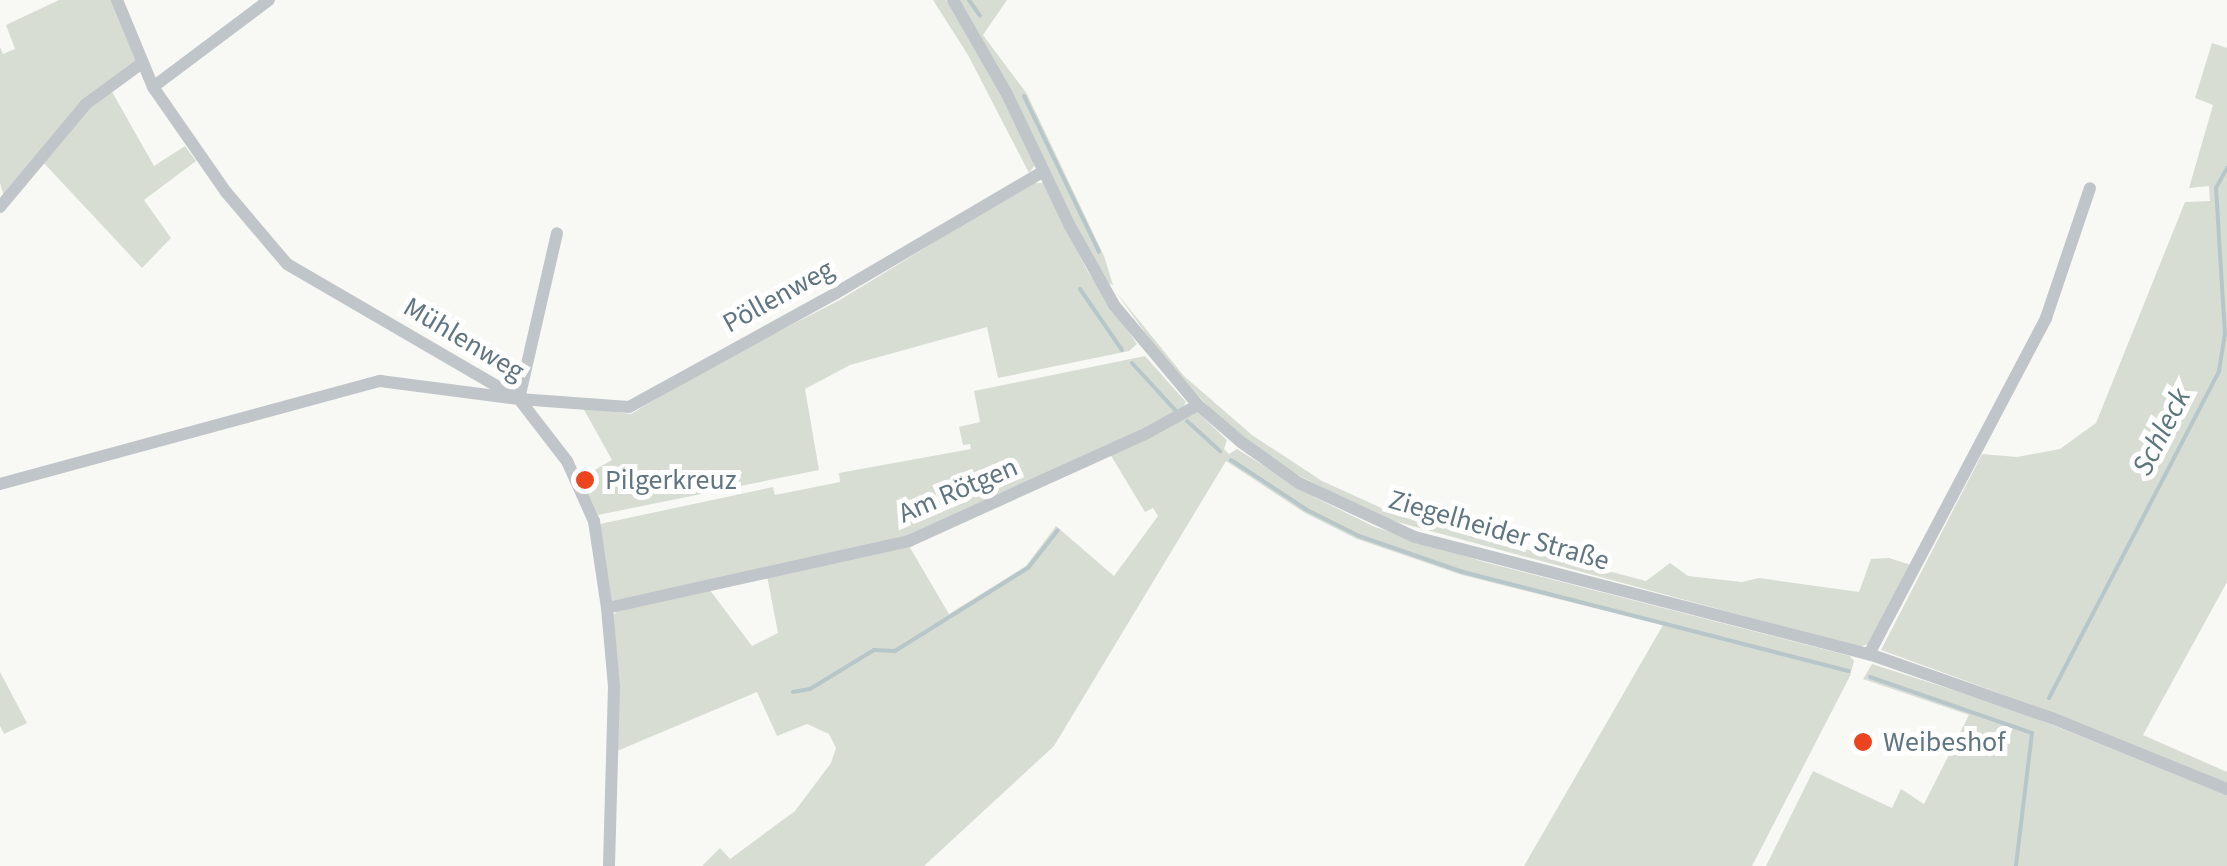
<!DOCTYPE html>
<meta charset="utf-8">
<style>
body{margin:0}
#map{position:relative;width:2227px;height:866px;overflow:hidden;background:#f8f8f5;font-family:"Source Sans 3",sans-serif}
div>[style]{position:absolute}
.green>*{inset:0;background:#d8ddd4}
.stream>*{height:4px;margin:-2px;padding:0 2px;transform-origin:2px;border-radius:2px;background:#b7c6c9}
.minor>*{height:12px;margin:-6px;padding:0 6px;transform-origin:6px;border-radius:6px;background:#c0c5c9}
.dots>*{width:28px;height:28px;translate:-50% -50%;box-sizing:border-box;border:5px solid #fff;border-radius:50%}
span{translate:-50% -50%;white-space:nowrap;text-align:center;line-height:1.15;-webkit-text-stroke:10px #fff;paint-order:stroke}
.street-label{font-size:28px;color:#617581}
.poi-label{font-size:28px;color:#617581}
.left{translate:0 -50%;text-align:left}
.water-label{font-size:30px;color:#5c767c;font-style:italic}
</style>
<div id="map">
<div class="green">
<div style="clip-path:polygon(59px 0,113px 0,137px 61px,83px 103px,4px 197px,0 183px,0 47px,3px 54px,15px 49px,6px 25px)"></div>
<div style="clip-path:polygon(933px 0,946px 0,997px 85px,1035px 165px,1029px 173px,968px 55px)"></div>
<div style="clip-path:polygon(958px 0,1007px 0,983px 35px,1027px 94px,1104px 256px,1113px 285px,1107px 283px)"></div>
<div style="clip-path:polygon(2212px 43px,2227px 48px,2227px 582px,2143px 735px,2227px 772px,2227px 783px,2051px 712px,1881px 650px,1982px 454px,2017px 457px,2060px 449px,2096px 423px,2185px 202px,2210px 201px,2209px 186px,2189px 188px,2213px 105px,2195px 98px)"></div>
<div style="clip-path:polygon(111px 90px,154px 166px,185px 146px,196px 161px,144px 200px,171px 238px,142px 268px,42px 161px,87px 109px)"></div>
<div style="clip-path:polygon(1032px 183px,1043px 183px,1088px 272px,1137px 344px,1129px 351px,998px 378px,987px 327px,850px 365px,805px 389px,819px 470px,598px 515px,581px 478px,612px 460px,583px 408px,631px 414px,707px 368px,838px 301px)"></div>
<div style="clip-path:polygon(1115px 291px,1184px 376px,1252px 435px,1322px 481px,1397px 515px,1646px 581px,1670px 563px,1688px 576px,1742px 582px,1759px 578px,1859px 592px,1871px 559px,1889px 558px,1911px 565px,1869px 644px,1858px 647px,1379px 517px,1275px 463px,1213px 411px,1168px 364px)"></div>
<div style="clip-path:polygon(1145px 356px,1186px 402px,1181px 411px,912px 536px,612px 601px,600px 524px,773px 487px,775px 495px,840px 482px,839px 473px,971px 449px,970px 444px,963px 445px,959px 427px,980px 422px,974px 391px)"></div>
<div style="clip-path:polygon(1197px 412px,1227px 440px,1224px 449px,1229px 454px,1237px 449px,1316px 498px,1375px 527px,1484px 562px,1850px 656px,1854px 661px,1850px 676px,1752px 866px,1524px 866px,1663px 625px,1462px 575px,1357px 539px,1305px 513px,1226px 461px,1054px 746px,924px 866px,702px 866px,720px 848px,730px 859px,795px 811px,831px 763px,836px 748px,829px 734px,807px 724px,777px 736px,757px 692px,617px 751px,613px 615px,618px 611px,709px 589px,752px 646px,778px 633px,767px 576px,909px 546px,949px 614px,1026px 566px,1056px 526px,1114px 576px,1158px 516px,1153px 508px,1145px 512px,1110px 454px)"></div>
<div style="clip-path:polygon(1872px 664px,2015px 710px,2227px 795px,2227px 866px,1766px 866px,1813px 771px,1892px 808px,1901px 789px,1924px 804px,1969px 715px,1863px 679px)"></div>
<div style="clip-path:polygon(0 672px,27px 723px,4px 734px,0 726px)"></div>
</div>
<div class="stream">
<div style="left:969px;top:0;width:19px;rotate:55deg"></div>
<div style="left:1024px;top:96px;width:173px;rotate:64.3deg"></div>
<div style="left:1080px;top:289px;width:74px;rotate:55.5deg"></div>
<div style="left:1132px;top:363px;width:65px;rotate:47.5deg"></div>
<div style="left:1187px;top:421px;width:45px;rotate:42.3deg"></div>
<div style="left:1231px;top:460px;width:91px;rotate:33.3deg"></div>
<div style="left:1307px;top:510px;width:58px;rotate:26.6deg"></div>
<div style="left:1359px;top:536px;width:110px;rotate:19.1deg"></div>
<div style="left:1463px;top:572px;width:398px;rotate:14.4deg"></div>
<div style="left:1870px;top:677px;width:171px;rotate:19.1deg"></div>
<div style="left:2032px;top:733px;width:134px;rotate:96.9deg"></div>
<div style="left:793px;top:692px;width:17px;rotate:-10deg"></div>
<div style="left:810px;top:689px;width:75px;rotate:-31.4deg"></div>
<div style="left:874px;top:650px;width:21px;rotate:3deg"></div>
<div style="left:895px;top:651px;width:157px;rotate:-32deg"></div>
<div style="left:1028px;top:568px;width:48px;rotate:-51.7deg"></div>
<div style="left:2049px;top:698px;width:369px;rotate:-62.5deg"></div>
<div style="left:2219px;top:371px;width:36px;rotate:-81deg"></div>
<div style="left:2225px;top:335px;width:147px;rotate:-93.5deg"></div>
<div style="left:2216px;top:188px;width:23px;rotate:-61deg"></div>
</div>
<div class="minor">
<div style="left:117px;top:0;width:94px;rotate:67.5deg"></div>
<div style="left:153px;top:87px;width:128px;rotate:55.2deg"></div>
<div style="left:226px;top:192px;width:94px;rotate:49.7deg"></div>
<div style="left:287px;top:264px;width:268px;rotate:30.2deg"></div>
<div style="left:519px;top:399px;width:78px;rotate:52.3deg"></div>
<div style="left:567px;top:461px;width:66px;rotate:65.8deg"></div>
<div style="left:594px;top:521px;width:88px;rotate:81.5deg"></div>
<div style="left:607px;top:608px;width:78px;rotate:84.9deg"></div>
<div style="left:614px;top:686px;width:180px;rotate:91.6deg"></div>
<div style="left:953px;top:0;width:106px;rotate:60.1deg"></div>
<div style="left:1006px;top:92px;width:146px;rotate:64.5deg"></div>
<div style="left:1069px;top:224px;width:93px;rotate:60.9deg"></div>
<div style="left:1114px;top:305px;width:131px;rotate:50deg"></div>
<div style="left:1198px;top:405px;width:57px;rotate:40.7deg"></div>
<div style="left:1241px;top:442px;width:71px;rotate:35.3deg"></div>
<div style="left:1299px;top:483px;width:128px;rotate:25deg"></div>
<div style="left:1415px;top:537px;width:469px;rotate:14.5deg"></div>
<div style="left:1869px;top:654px;width:194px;rotate:19.3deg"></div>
<div style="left:2052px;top:718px;width:189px;rotate:22.1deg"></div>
<div style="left:153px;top:87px;width:145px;rotate:-36.9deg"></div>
<div style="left:0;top:207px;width:134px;rotate:-50.1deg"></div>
<div style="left:86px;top:104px;width:69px;rotate:-36.2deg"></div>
<div style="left:519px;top:399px;width:170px;rotate:-77.1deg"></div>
<div style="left:0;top:484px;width:394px;rotate:-15.2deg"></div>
<div style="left:380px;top:381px;width:140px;rotate:7.4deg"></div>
<div style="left:519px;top:399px;width:110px;rotate:4.2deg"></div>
<div style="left:629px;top:407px;width:236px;rotate:-28.8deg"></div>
<div style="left:836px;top:293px;width:241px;rotate:-30.4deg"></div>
<div style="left:607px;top:608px;width:309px;rotate:-12.5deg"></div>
<div style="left:909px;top:541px;width:261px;rotate:-24.4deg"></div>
<div style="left:1147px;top:433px;width:58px;rotate:-28.8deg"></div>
<div style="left:1869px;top:654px;width:380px;rotate:-62.2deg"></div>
<div style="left:2046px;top:318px;width:137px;rotate:-71.3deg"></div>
</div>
<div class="dots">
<div style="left:585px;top:480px;background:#ed4420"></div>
<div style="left:1863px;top:742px;background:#ed4420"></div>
</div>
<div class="street-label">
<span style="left:778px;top:296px;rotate:-29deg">Pöllenweg</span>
<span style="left:464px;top:339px;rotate:31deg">Mühlenweg</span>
<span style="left:958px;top:490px;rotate:-23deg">Am Rötgen</span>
<span style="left:1499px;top:530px;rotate:16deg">Ziegelheider Straße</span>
</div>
<div class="poi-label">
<span class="left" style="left:605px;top:480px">Pilgerkreuz</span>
<span class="left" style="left:1883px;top:742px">Weibeshof</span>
</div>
<div class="water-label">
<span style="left:2162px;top:432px;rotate:-63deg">Schleck</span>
</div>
</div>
